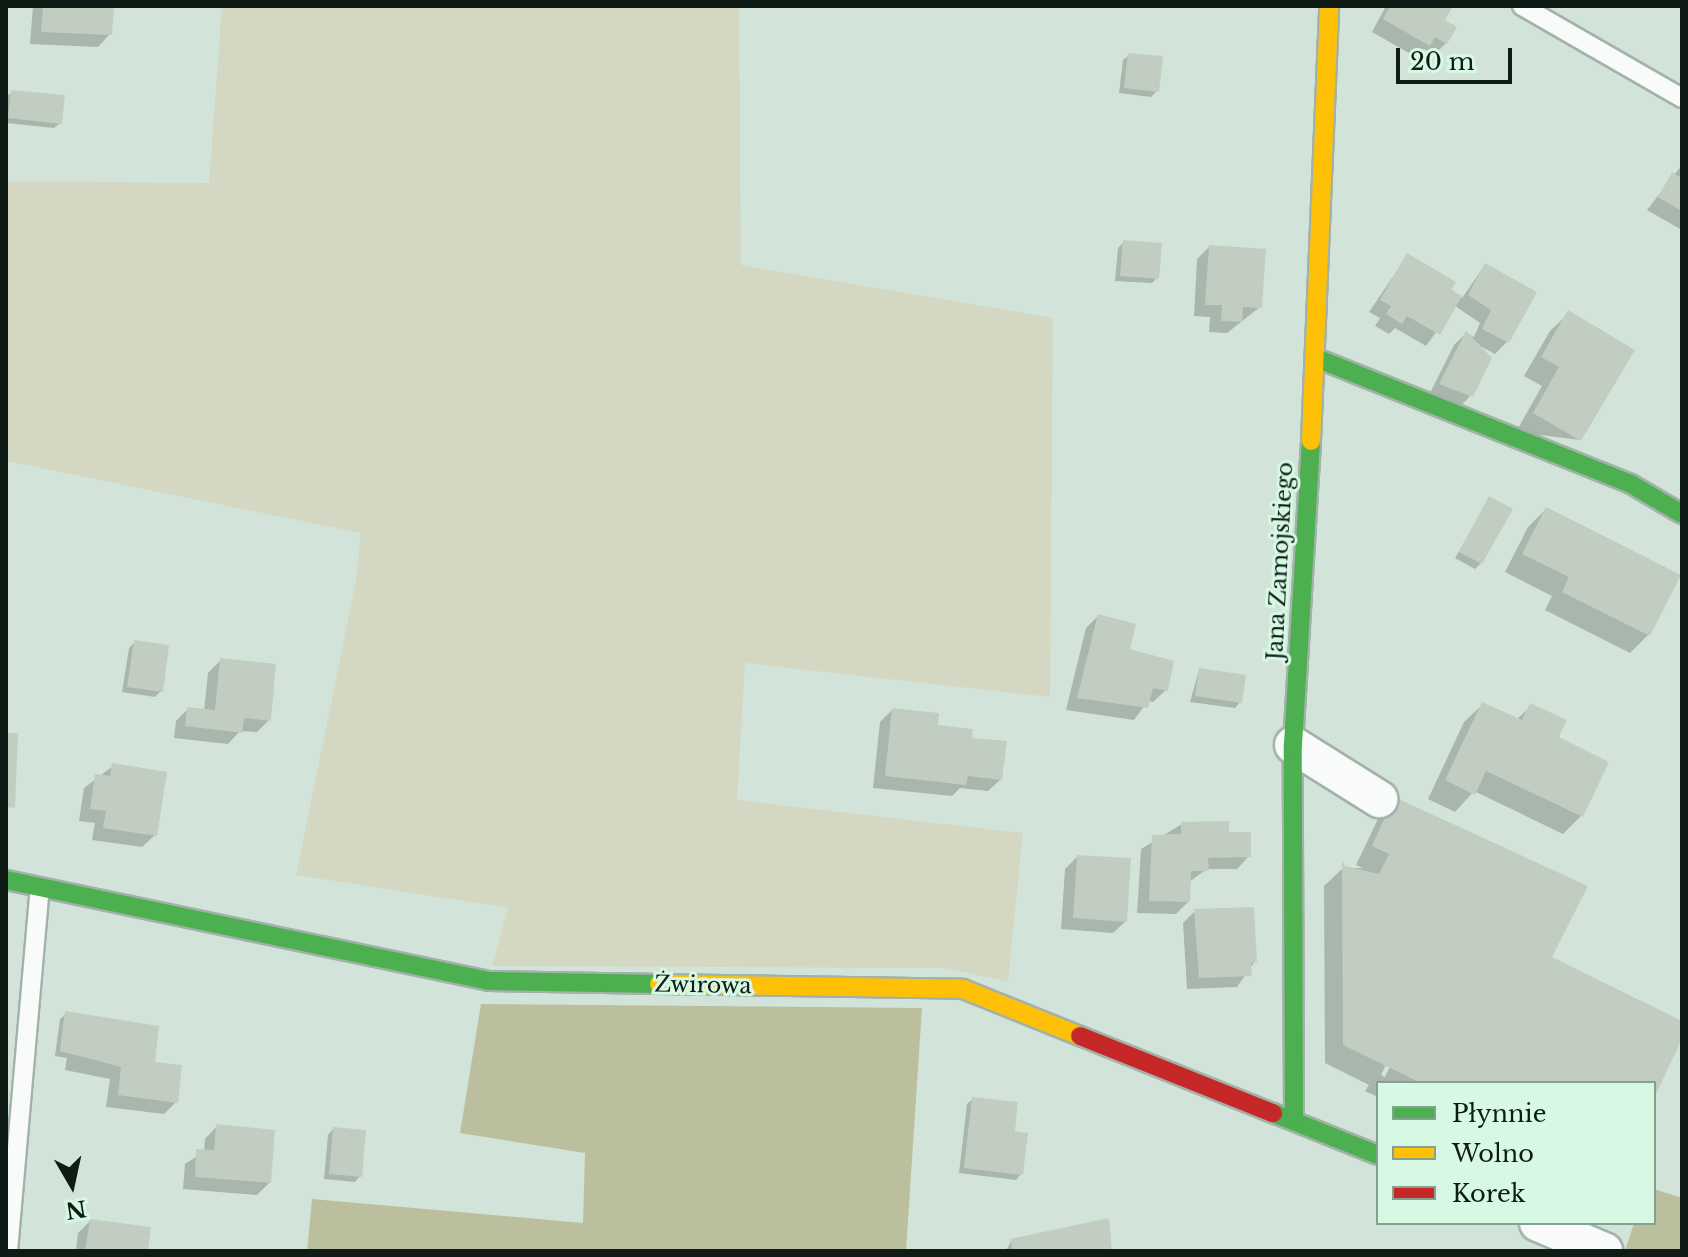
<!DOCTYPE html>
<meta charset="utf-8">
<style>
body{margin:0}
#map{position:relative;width:1688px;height:1257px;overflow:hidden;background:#d2e4d9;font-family:"Libre Baskerville",serif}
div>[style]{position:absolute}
.green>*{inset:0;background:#d4d8c2}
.forest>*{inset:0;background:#bcbf9e}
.shadow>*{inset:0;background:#0003}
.building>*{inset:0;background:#c2cdc2}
.roads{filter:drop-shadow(2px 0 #a3b2a9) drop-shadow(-2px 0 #a3b2a9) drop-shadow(0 2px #a3b2a9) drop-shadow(0 -2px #a3b2a9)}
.lane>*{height:18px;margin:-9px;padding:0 9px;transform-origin:9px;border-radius:9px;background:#f8fbf9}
.street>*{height:36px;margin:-18px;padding:0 18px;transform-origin:18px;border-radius:18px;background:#f8fbf9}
.fast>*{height:18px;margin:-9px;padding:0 9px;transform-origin:9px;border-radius:9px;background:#4caf50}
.slow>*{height:18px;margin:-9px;padding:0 9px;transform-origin:9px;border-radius:9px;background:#ffc107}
.jam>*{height:18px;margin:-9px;padding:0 9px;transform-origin:9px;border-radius:9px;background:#c62828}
span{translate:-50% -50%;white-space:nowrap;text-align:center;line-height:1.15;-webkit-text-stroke:6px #d7f9e4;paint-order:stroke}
.street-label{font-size:22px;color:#0f1c15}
.frame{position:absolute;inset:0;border:8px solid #0f1c15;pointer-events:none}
.legend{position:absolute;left:1376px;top:1081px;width:280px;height:144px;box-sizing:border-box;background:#d7f9e4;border:2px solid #87a191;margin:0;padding:10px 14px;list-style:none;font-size:24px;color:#0f1c15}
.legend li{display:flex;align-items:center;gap:16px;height:40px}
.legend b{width:40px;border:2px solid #87a191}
.north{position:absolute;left:32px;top:1145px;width:80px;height:80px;-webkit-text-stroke:6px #d7f9e4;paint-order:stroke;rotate:171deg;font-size:22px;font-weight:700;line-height:32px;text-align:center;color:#0f1c15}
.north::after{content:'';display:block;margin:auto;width:28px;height:36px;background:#0f1c15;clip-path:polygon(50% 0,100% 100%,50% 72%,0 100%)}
.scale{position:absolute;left:1396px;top:48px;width:116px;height:36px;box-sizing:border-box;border:4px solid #0f1c15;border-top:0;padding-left:10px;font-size:24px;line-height:28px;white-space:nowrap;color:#0f1c15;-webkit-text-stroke:6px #d7f9e4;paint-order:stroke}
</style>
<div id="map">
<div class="green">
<div style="clip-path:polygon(222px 6px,739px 6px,741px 265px,1053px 318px,1050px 697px,745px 663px,737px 800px,1023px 833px,1008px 982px,945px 968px,492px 966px,508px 908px,296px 875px,355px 586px,361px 533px,6px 461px,6px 181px,209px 183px)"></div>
</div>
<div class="forest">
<div style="clip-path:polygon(481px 1004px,922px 1008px,906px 1251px,307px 1251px,312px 1199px,583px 1223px,585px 1153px,460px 1133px)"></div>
<div style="clip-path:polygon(1654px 1189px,1682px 1198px,1682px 1251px,1625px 1251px,1634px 1223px,1654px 1223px)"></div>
</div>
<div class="shadow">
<div style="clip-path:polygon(33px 6px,112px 6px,110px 34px,98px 47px,30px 44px)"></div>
<div style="clip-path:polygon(1386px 6px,1451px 6px,1443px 21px,1446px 43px,1434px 55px,1424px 49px,1416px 57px,1372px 32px)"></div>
<div style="clip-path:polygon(1129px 55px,1157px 91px,1151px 97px,1119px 93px,1123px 60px)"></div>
<div style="clip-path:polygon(12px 92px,60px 123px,54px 128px,6px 123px,6px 97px)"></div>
<div style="clip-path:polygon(1682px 165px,1682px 230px,1647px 210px)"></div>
<div style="clip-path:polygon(1124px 242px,1157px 278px,1152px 283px,1115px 281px,1118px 248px)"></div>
<div style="clip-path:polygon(1209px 247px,1260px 307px,1227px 333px,1209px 332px,1210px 317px,1194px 316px,1197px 259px)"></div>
<div style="clip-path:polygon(1407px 256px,1462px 298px,1485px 265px,1507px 342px,1495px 354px,1475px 343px,1471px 395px,1459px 408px,1428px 397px,1454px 345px,1466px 333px,1474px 337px,1480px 323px,1455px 306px,1426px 346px,1395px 328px,1389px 334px,1375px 326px,1380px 318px,1369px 312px)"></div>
<div style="clip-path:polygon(1569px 313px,1580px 440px,1516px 432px,1542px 386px,1524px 376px,1550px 331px)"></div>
<div style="clip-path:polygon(1490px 498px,1481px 563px,1475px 569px,1455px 558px)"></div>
<div style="clip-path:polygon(1546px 509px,1678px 576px,1648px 635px,1630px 653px,1545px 610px,1552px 596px,1505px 572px,1528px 527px)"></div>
<div style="clip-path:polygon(1098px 616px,1166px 690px,1153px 702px,1148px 701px,1134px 720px,1066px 710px,1086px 628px)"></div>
<div style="clip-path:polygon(135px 642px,161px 691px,155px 697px,122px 692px,129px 648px)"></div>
<div style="clip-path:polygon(221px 660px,269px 720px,257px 732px,240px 731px,228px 744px,174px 738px,176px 721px,188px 709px,204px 711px,208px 673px)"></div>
<div style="clip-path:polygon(1199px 670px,1240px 702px,1235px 708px,1190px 702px)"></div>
<div style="clip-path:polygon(1483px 704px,1516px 720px,1531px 706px,1556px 738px,1581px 816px,1563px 834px,1474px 791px,1455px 812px,1428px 799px,1464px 722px)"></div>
<div style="clip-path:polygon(892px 710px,970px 739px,1001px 779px,988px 791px,960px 788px,952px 796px,873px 788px,880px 722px)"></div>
<div style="clip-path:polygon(113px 766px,155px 835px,142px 847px,92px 840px,95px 823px,79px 821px,84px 788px)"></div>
<div style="clip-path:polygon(evenodd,1396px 800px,1561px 933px,1551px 960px,1682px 1023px,1682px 1034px,1654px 1093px,1654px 1083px,1378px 1083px,1378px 1097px,1365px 1091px,1369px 1085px,1325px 1063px,1324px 886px,1343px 868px,1363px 868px,1356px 865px,1378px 819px,1396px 800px,1456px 920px,1461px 920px,1385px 1077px,1381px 1075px,1456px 920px)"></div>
<div style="clip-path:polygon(1182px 824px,1249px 856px,1237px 869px,1207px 869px,1189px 882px,1188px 902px,1176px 914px,1137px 913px,1141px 849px)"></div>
<div style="clip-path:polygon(1077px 857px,1126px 921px,1113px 933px,1061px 929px,1065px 869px)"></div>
<div style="clip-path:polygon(1195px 911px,1255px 961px,1237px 987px,1187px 989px,1183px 923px)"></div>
<div style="clip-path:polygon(66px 1014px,176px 1102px,164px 1114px,106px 1107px,110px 1079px,65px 1070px,67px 1058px,55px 1056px,60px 1019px)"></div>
<div style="clip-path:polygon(973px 1099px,1021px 1174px,1016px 1180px,959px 1173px,967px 1104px)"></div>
<div style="clip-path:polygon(217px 1126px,269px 1183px,257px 1195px,183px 1189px,185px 1164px,204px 1152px,205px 1139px)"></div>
<div style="clip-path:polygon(333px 1129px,360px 1176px,355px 1182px,324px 1179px,328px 1135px)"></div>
<div style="clip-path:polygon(90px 1221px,146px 1251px,76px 1251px,78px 1233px)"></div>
<div style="clip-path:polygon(1011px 1241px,1110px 1251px,1006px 1251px)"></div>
</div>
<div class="building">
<div style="clip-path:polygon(43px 6px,114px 6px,112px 35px,41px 32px)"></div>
<div style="clip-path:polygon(1390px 6px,1453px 6px,1445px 20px,1457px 27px,1447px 44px,1435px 37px,1430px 46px,1383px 19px)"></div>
<div style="clip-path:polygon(1128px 53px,1163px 56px,1159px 92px,1124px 88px)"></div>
<div style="clip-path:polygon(11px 90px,65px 95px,62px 124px,8px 118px)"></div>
<div style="clip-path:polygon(1682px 171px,1682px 211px,1658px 197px,1672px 172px,1679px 177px)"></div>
<div style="clip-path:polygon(1123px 240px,1162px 243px,1159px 279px,1120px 276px)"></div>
<div style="clip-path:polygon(1209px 245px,1266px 249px,1262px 308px,1243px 307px,1242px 322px,1221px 321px,1222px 305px,1205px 305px)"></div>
<div style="clip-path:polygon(1407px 253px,1456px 282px,1451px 290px,1462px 296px,1440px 335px,1407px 316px,1402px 324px,1386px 314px,1391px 306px,1380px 300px)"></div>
<div style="clip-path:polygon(1485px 263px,1537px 292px,1509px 343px,1482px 329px,1491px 310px,1468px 295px)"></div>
<div style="clip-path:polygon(1568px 310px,1635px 350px,1581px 441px,1533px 413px,1559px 367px,1541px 357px)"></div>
<div style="clip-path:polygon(1466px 331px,1492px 358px,1473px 397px,1439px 384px)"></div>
<div style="clip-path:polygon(1489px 496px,1513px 509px,1482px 564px,1459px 552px)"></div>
<div style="clip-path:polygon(1546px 507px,1681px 575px,1650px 636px,1562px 592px,1569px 577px,1522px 554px)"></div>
<div style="clip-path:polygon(1098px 614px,1136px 624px,1130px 649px,1174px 661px,1168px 691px,1153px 688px,1148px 708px,1077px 698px)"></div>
<div style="clip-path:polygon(134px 640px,169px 645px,163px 692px,127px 687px)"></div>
<div style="clip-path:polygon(220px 658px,276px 664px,271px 721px,244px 718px,242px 733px,185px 726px,187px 707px,215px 710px)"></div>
<div style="clip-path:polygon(1199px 668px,1246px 675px,1242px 703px,1195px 696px)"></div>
<div style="clip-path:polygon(1482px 702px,1522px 720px,1530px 703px,1567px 720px,1559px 737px,1609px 762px,1583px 817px,1486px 771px,1475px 795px,1445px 780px)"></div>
<div style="clip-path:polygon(892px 708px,939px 713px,938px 725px,973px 729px,972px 738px,1007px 741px,1002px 780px,968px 776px,966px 785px,885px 776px)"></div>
<div style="clip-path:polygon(6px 733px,18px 733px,15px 808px,6px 807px)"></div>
<div style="clip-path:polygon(112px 763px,167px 772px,157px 836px,103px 828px,106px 811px,90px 809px,95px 774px,110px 776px)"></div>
<div style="clip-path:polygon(1394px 797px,1588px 886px,1552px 957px,1682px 1021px,1682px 1039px,1654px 1098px,1654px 1083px,1421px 1083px,1343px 1045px,1342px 860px,1345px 866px,1379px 874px,1389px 854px,1372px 846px)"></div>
<div style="clip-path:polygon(1229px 821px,1229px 832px,1251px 832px,1251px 857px,1208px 858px,1209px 871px,1191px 871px,1190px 902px,1149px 901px,1152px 835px,1181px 834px,1181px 822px)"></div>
<div style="clip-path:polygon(1077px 855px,1131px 858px,1127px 922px,1073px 918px)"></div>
<div style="clip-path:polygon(1254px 907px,1257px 962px,1251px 963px,1252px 976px,1199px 978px,1194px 909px)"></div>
<div style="clip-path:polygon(65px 1011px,159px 1026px,155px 1062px,182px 1065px,178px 1103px,118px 1095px,121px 1067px,60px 1051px)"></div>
<div style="clip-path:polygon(972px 1097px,1018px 1102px,1015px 1131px,1028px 1133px,1023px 1175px,964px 1168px)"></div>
<div style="clip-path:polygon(216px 1124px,275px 1130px,271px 1183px,195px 1177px,196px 1149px,214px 1150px)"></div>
<div style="clip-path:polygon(333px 1127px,366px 1130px,362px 1177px,329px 1174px)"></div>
<div style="clip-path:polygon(1109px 1218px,1112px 1251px,1013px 1251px,1010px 1239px)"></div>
<div style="clip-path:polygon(90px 1219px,151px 1227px,148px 1251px,85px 1251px)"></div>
</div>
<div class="roads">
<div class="lane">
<div style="left:1522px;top:6px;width:185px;rotate:29.9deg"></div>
<div style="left:8px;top:1251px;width:365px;rotate:-85deg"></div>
</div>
<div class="street">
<div style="left:1293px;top:745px;width:102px;rotate:32.1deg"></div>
<div style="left:1538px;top:1223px;width:72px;rotate:23deg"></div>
</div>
<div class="fast">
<div style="left:1316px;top:358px;width:339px;rotate:21.8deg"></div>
<div style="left:1631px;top:484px;width:59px;rotate:30.5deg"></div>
<div style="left:6px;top:880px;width:492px;rotate:11.8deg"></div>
<div style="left:488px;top:981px;width:171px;rotate:1deg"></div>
<div style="left:1273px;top:1113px;width:113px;rotate:21.8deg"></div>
<div style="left:1294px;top:1119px;width:374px;rotate:-90.2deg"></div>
<div style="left:1293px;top:745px;width:305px;rotate:-86.6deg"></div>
</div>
<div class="slow">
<div style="left:1311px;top:441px;width:435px;rotate:-87.6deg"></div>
<div style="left:659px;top:984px;width:304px;rotate:0.9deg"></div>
<div style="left:963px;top:989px;width:126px;rotate:21.9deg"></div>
</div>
<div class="jam">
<div style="left:1080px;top:1036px;width:208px;rotate:21.8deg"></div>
</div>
</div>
<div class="street-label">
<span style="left:1280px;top:561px;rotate:-87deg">Jana Zamojskiego</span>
<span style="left:703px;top:985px;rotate:1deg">Żwirowa</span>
</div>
<div class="frame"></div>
<ul class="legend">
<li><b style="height:10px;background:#4caf50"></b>Płynnie</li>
<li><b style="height:10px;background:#ffc107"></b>Wolno</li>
<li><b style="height:10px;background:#c62828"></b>Korek</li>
</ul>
<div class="north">N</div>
<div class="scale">20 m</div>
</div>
